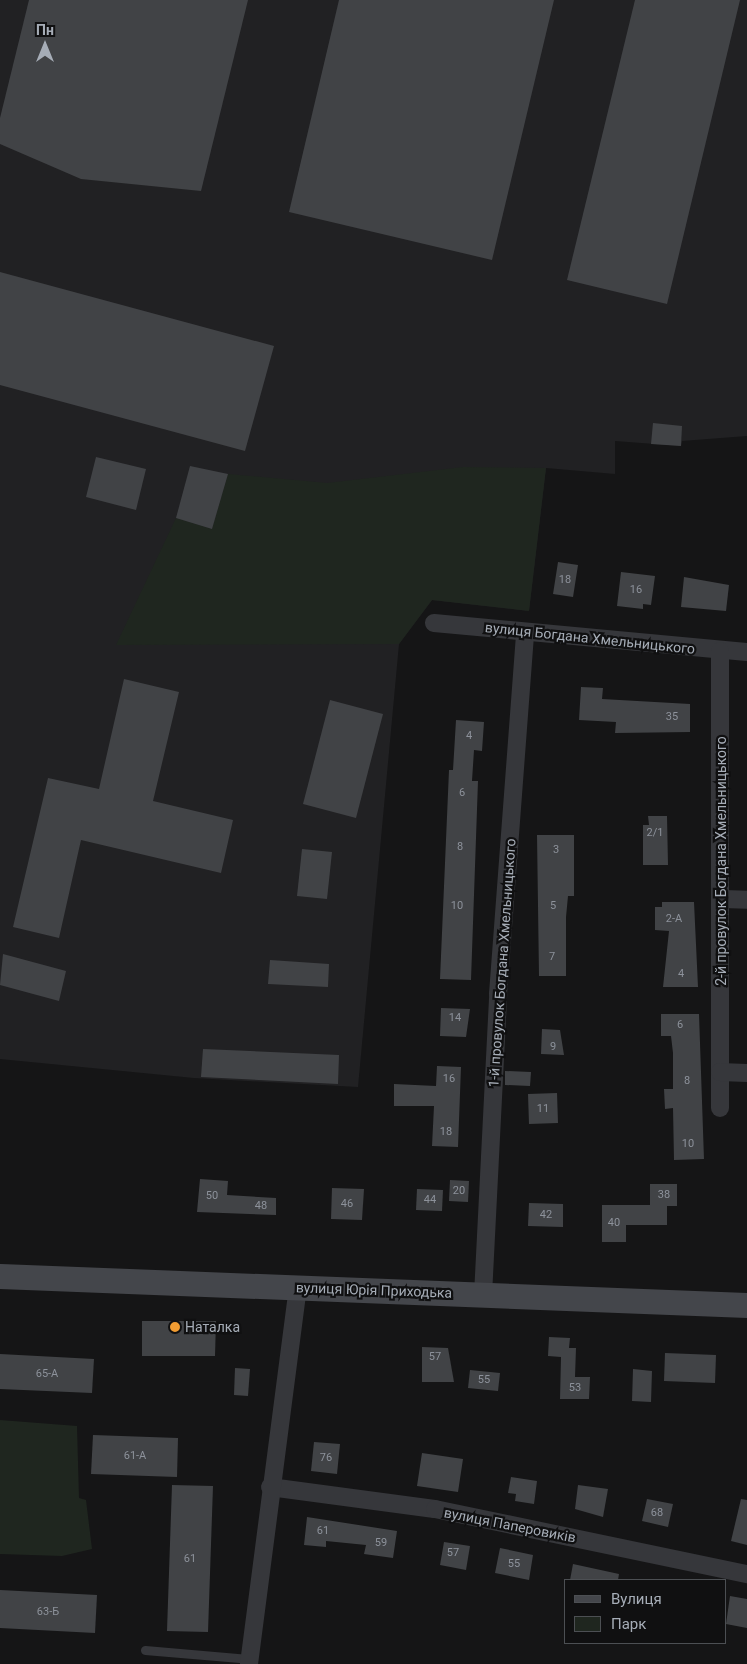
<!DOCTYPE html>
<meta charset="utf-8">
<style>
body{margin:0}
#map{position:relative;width:747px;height:1664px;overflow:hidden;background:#151516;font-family:Roboto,sans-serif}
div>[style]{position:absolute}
.built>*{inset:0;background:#212123}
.green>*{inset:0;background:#1f261f}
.building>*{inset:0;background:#414346}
.lane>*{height:9px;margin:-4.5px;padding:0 4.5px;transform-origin:4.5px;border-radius:4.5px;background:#36373b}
.street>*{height:18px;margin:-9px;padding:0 9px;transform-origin:9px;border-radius:9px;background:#36373b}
.secondary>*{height:25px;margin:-12.5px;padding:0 12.5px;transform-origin:12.5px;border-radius:12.5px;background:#44464b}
.dots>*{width:14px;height:14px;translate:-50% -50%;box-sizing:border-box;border:2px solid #101011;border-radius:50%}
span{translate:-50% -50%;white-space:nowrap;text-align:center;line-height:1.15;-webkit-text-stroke:4.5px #101011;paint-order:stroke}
.number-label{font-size:11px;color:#8d929b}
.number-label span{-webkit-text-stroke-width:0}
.street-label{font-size:14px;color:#a6adb7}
.poi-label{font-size:14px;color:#a6adb7}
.left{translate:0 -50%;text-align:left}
.legend{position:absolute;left:564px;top:1579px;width:162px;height:65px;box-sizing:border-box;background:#101011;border:1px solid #4c4f53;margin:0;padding:6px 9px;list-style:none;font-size:15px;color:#a6adb7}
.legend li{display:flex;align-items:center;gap:10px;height:25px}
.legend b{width:25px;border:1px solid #4c4f53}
.north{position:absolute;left:20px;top:20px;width:50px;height:50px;-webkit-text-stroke:4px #101011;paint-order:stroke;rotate:0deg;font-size:14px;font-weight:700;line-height:20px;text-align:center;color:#a6adb7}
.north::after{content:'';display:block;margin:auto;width:18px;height:22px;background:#a6adb7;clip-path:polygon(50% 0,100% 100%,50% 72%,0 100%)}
</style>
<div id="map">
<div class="built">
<div style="clip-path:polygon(0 0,747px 0,747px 436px,682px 441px,681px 446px,615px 441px,615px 474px,546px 468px,529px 611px,432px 600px,399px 644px,358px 1087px,194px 1078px,0 1059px)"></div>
</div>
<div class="green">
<div style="clip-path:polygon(463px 467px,546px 468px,529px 611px,432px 600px,399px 644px,116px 645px,176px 518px,212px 529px,228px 474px,327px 483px)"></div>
<div style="clip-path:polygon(0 1420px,77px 1426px,79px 1498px,86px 1500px,92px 1549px,62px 1556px,0 1554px)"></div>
</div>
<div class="building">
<div style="clip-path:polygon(29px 0,248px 0,201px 191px,81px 179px,0 144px,0 118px)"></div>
<div style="clip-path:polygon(339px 0,554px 0,492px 260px,289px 212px)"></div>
<div style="clip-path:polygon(635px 0,740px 0,667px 304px,567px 280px)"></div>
<div style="clip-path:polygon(0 272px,274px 346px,245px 451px,0 385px)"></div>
<div style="clip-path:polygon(653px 423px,682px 426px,681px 446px,651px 444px)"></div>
<div style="clip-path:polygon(96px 457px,146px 469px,136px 510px,86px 497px)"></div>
<div style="clip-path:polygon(190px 466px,228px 474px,212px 529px,176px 518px)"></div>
<div style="clip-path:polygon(558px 562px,578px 565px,573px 597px,553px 594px)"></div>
<div style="clip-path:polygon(621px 572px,655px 576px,651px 605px,643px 604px,643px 609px,617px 606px)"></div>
<div style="clip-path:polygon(684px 577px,729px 585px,726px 611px,681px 607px)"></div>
<div style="clip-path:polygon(124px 679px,179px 692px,153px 801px,233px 820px,221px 873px,81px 840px,59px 938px,13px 927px,48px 778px,99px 789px)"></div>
<div style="clip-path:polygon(581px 687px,603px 688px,602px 699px,690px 704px,690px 732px,615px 733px,616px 722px,579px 720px)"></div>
<div style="clip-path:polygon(330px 700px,383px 714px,356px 818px,303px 804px)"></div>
<div style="clip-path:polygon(456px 720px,484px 722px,482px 751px,474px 750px,472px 781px,478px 781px,471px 980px,440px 979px,449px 770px,453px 770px)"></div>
<div style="clip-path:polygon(648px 816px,667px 816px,668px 865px,643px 865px,643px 825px,649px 825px)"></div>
<div style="clip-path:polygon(537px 835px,574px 835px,574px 896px,568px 896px,566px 917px,566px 976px,539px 976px)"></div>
<div style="clip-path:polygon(302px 849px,332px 852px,327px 899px,297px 896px)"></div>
<div style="clip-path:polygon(662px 902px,694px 902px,698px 987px,663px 987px,669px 931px,655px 930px,655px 907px,662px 907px)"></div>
<div style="clip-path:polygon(3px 954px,66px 971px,59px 1001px,0 985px)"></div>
<div style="clip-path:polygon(270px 960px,329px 964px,328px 987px,268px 984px)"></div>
<div style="clip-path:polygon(441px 1008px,470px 1009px,466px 1037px,440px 1036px)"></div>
<div style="clip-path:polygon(661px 1014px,699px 1014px,704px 1159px,674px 1160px,673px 1108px,665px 1109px,664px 1089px,673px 1089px,673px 1053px,671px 1036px,661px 1036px)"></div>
<div style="clip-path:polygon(542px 1029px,560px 1030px,564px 1055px,541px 1054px)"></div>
<div style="clip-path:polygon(203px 1049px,339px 1055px,338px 1084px,201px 1077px)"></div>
<div style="clip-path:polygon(437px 1066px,461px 1067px,458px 1147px,432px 1146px,434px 1106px,394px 1106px,394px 1084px,436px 1086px)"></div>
<div style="clip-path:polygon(505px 1071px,531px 1072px,530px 1086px,505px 1085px)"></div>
<div style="clip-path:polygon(557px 1093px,558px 1123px,529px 1124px,528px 1094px)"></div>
<div style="clip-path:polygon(200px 1179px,228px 1181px,227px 1195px,276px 1198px,276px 1215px,197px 1212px)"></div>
<div style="clip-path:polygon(450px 1180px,469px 1181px,468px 1202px,449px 1201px)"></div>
<div style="clip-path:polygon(650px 1184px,677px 1184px,677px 1206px,667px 1206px,667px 1225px,626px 1225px,626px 1242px,602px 1242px,602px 1205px,650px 1205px)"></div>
<div style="clip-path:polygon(332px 1188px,364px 1189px,362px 1220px,331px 1219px)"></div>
<div style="clip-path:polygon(417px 1189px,443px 1190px,442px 1211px,416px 1210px)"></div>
<div style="clip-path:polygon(529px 1203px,563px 1204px,563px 1227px,528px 1226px)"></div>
<div style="clip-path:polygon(142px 1321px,216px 1321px,215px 1356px,142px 1356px)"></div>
<div style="clip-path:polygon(549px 1337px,570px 1338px,569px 1348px,576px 1348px,575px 1377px,590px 1377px,589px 1399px,560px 1399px,561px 1357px,548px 1356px)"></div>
<div style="clip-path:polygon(422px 1347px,448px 1348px,454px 1382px,422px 1382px)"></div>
<div style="clip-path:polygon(665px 1353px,716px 1355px,715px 1383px,664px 1381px)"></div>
<div style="clip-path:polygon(0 1354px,94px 1359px,92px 1393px,0 1389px)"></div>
<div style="clip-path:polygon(235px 1368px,250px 1369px,248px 1396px,234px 1395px)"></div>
<div style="clip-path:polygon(633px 1369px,652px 1371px,651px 1402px,632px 1401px)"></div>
<div style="clip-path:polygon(470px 1370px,500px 1373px,498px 1391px,468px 1388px)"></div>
<div style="clip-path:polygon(93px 1435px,178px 1438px,177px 1477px,91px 1474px)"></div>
<div style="clip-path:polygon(314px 1442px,340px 1444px,337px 1474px,311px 1471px)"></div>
<div style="clip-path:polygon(422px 1453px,463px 1459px,458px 1492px,417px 1486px)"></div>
<div style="clip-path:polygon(511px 1477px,537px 1481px,534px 1504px,515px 1501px,516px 1494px,508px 1493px)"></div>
<div style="clip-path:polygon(172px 1485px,213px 1486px,208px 1632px,167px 1631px)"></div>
<div style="clip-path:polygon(578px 1485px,608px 1489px,603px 1517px,575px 1509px)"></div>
<div style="clip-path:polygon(647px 1499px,673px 1504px,668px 1527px,642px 1521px)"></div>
<div style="clip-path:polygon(741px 1499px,747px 1500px,747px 1545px,731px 1541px)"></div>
<div style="clip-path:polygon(307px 1517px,397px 1531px,393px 1558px,364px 1554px,366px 1545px,326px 1541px,326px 1547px,304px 1545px)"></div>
<div style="clip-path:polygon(444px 1542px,470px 1546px,466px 1570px,440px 1565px)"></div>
<div style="clip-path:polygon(500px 1548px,533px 1555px,529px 1580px,495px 1573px)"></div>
<div style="clip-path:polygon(573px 1564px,619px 1574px,618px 1580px,570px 1580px)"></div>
<div style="clip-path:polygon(0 1590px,97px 1595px,95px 1633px,0 1628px)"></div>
<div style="clip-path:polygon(730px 1596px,747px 1599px,747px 1628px,726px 1624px)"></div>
</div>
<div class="lane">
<div style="left:145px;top:1650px;width:104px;rotate:4.9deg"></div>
</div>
<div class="street">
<div style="left:434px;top:623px;width:314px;rotate:5.3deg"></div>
<div style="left:720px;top:651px;width:421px;rotate:90deg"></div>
<div style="left:723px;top:899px;width:24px;rotate:2deg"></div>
<div style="left:720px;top:1108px;width:36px;rotate:-90deg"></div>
<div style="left:720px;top:1072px;width:27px;rotate:2deg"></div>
<div style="left:483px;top:1295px;width:301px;rotate:-87.1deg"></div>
<div style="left:498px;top:994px;width:363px;rotate:-85.7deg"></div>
<div style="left:270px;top:1487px;width:166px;rotate:7.6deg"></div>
<div style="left:435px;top:1509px;width:319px;rotate:11.8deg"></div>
<div style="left:249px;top:1664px;width:380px;rotate:-82.6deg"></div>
</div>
<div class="secondary">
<div style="left:0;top:1276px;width:748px;rotate:2.22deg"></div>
</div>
<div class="dots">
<div style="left:175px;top:1327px;background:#f19c32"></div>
</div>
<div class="number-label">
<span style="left:565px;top:580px">18</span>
<span style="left:636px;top:590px">16</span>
<span style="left:672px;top:717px">35</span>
<span style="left:469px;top:736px">4</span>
<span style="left:462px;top:793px">6</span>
<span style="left:655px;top:833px">2/1</span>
<span style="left:460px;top:847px">8</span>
<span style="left:556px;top:850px">3</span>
<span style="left:457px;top:906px">10</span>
<span style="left:553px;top:906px">5</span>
<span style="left:674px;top:919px">2-А</span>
<span style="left:552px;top:957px">7</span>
<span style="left:681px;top:974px">4</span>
<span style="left:455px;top:1018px">14</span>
<span style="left:680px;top:1025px">6</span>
<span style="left:553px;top:1047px">9</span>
<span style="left:449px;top:1079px">16</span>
<span style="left:687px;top:1081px">8</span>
<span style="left:543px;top:1109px">11</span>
<span style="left:446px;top:1132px">18</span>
<span style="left:688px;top:1144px">10</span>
<span style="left:459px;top:1191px">20</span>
<span style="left:664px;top:1195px">38</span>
<span style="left:212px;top:1196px">50</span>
<span style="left:430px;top:1200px">44</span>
<span style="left:347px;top:1204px">46</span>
<span style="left:261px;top:1206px">48</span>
<span style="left:546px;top:1215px">42</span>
<span style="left:614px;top:1223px">40</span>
<span style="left:435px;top:1357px">57</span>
<span style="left:47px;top:1374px">65-А</span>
<span style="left:484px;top:1380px">55</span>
<span style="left:575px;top:1388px">53</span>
<span style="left:135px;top:1456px">61-А</span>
<span style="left:326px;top:1458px">76</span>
<span style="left:657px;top:1513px">68</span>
<span style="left:323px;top:1531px">61</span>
<span style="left:381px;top:1543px">59</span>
<span style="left:453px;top:1553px">57</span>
<span style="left:190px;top:1559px">61</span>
<span style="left:514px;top:1564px">55</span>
<span style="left:48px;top:1612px">63-Б</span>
</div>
<div class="street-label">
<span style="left:590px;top:638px;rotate:6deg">вулиця Богдана Хмельницького</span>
<span style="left:721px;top:861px;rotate:-90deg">2-й провулок Богдана Хмельницького</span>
<span style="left:502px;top:963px;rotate:-86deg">1-й провулок Богдана Хмельницького</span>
<span style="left:374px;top:1290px;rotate:2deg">вулиця Юрія Приходька</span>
<span style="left:510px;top:1525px;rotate:11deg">вулиця Паперовиків</span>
</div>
<div class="poi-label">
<span class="left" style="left:185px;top:1327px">Наталка</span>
</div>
<ul class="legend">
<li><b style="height:6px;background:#44464b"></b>Вулиця</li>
<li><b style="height:14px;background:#1f261f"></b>Парк</li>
</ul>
<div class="north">Пн</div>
</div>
